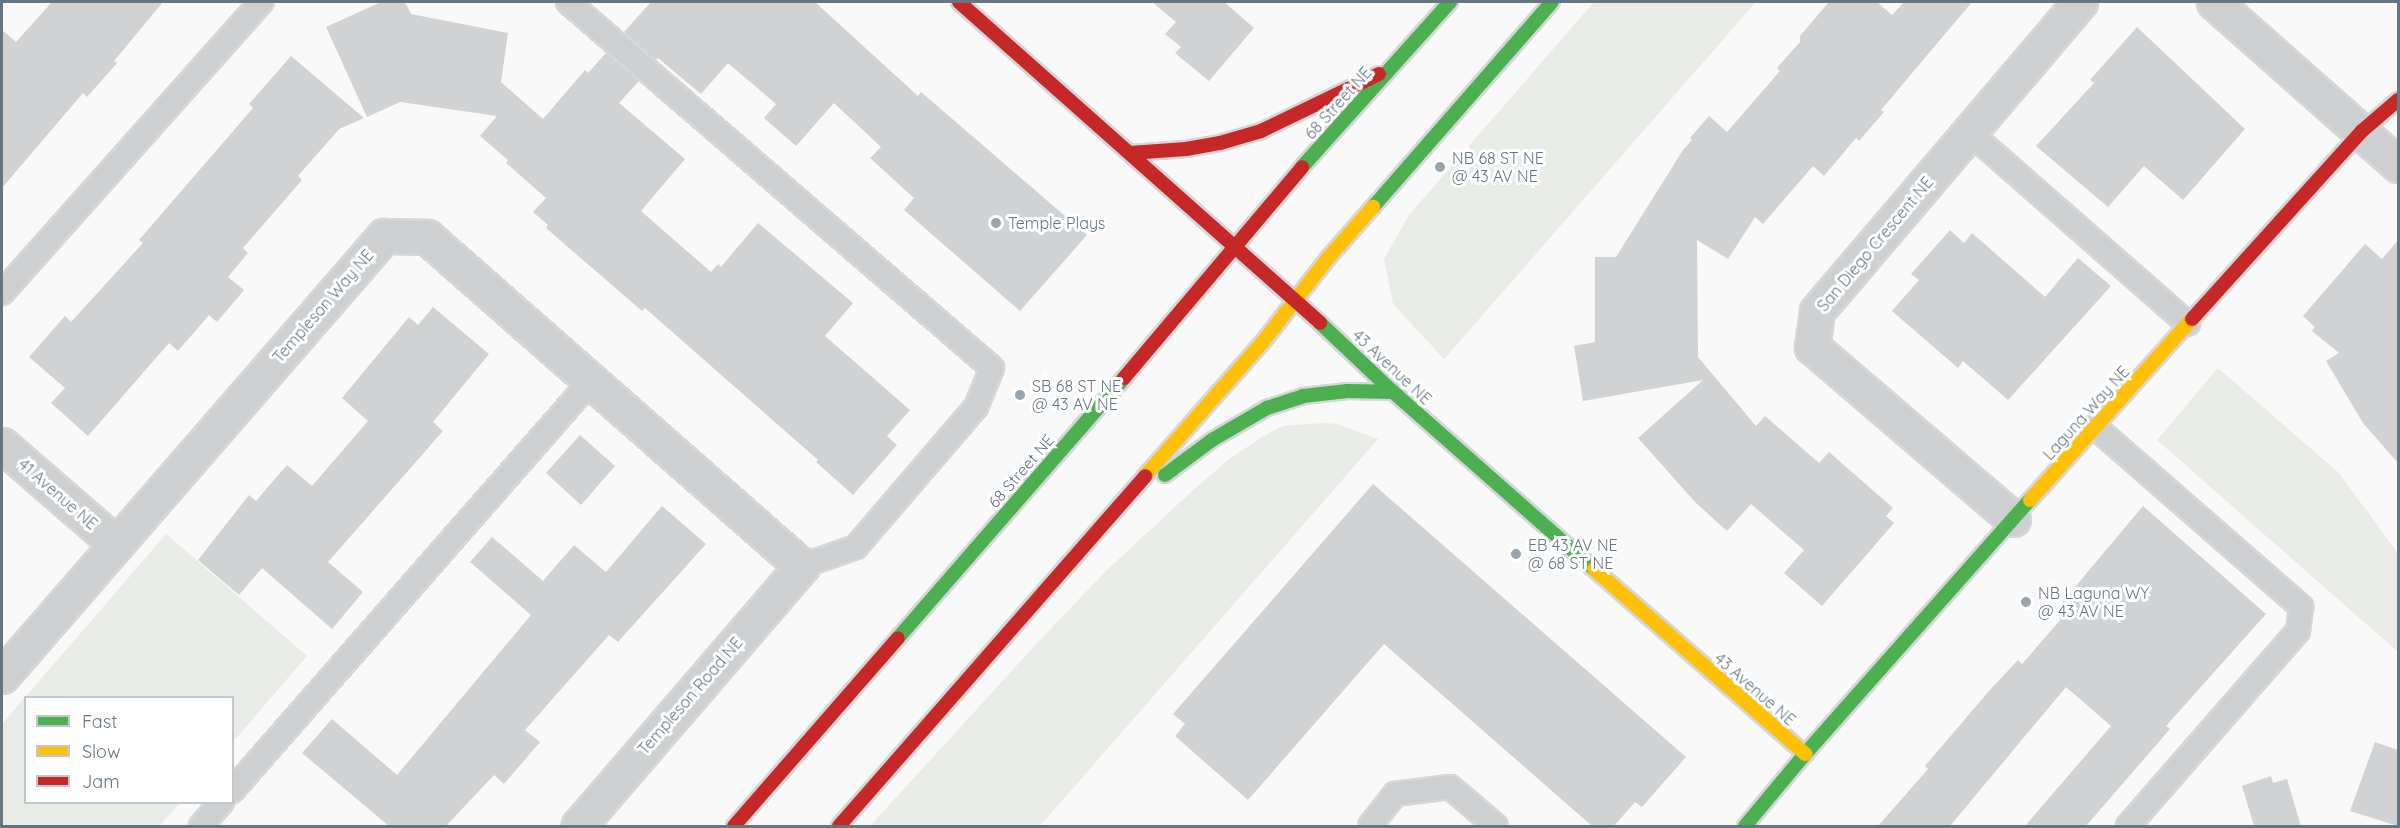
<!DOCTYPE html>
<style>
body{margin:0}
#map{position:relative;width:2400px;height:828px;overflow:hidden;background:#f9f9f9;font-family:Quicksand,sans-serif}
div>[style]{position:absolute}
.green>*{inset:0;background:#e8ebe6}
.building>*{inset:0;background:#d0d2d3}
.roads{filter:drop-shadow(2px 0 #d5d6d7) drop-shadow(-2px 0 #d5d6d7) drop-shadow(0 2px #d5d6d7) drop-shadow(0 -2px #d5d6d7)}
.lane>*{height:22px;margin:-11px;padding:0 11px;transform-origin:11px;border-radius:11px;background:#cecfd0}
.street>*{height:33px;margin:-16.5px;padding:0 16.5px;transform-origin:16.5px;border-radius:16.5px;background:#cecfd0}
.fast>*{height:14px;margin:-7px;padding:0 7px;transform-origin:7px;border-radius:7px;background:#4caf50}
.slow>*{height:14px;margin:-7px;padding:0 7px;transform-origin:7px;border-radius:7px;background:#ffc107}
.jam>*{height:14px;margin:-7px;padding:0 7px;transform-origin:7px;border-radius:7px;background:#c62828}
.dots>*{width:16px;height:16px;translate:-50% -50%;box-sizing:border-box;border:3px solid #fff;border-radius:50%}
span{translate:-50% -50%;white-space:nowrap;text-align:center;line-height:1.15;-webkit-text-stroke:6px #fff;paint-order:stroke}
.street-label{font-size:16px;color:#657683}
.poi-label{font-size:16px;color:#657683}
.left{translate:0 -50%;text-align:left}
.frame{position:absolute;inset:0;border:3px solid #657683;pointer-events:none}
.legend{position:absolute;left:24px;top:696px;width:210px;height:108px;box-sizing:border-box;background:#fff;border:2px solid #c1c8cd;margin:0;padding:8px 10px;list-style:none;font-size:18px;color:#657683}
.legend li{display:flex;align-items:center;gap:12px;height:30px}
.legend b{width:30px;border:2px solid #c1c8cd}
</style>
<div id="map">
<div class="green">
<div style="clip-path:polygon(1594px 2px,1756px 2px,1444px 359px,1393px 304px,1384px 259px,1409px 215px)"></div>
<div style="clip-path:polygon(2218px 368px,2338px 472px,2398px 553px,2398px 652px,2157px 440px)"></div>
<div style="clip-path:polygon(1323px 423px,1337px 424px,1378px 439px,1040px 826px,870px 826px,1040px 640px,1106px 571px,1190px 493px,1228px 460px,1262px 437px,1283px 426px)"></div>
<div style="clip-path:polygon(166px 534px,307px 656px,233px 742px,232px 698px,26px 698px,26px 802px,180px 803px,159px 826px,2px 826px,2px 724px)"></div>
</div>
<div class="building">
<div style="clip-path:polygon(52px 2px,163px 2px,114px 61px,117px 63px,87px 97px,83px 93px,2px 188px,2px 30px,16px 42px)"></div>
<div style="clip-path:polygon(381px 2px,405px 2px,411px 14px,508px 33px,501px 82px,543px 119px,585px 70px,588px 73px,606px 53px,639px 81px,619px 103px,685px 159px,641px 211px,711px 272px,718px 264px,721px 267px,758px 223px,853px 303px,825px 336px,910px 410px,887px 436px,897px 445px,853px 495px,816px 462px,818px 460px,645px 308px,642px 311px,546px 228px,548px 225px,533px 212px,546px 198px,506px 163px,508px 160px,480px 136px,497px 116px,400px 102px,367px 117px,326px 27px)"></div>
<div style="clip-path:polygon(651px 2px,815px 2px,918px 96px,921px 92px,1087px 235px,1020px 311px,904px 210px,914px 198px,870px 158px,881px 147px,834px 103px,796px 146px,764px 118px,776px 104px,728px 63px,701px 94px,658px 58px,656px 60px,624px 32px)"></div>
<div style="clip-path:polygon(1152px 2px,1224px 2px,1254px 28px,1209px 81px,1175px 53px,1181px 47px,1165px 34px,1176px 22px)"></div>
<div style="clip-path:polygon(1829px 2px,1877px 2px,1892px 15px,1904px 2px,1972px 2px,1881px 110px,1884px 112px,1859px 141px,1856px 138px,1824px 176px,1813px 166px,1763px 224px,1755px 217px,1728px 259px,1697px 240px,1698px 357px,1756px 426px,1765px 416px,1819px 463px,1829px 452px,1893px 508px,1886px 516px,1894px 523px,1822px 606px,1784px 573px,1804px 550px,1751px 504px,1727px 531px,1695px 502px,1638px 438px,1703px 380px,1583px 401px,1574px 346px,1595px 342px,1595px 257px,1616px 257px,1683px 150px,1692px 140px,1690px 138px,1709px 116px,1727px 132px,1780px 71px,1777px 68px,1800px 42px,1800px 36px)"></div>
<div style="clip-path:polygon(2137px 27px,2245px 129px,2183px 200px,2144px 166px,2108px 207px,2036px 146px,2094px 83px,2090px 80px)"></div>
<div style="clip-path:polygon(291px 56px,364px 118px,339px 129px,298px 176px,302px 180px,243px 248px,248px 253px,228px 277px,244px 290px,217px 322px,209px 315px,178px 351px,169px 343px,88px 436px,51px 403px,65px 388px,29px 357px,65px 316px,71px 322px,143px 243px,139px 240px,253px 108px,249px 104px)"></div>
<div style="clip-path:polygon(1950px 230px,1964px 243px,1972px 233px,2045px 297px,2078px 258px,2111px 286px,2008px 400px,1963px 361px,1958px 368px,1892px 311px,1919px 280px,1911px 274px)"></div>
<div style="clip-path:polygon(2398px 240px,2398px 463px,2363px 423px,2326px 361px,2339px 353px,2312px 331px,2315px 327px,2303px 316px,2365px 244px,2382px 259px)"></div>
<div style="clip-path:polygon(433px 307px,489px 354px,433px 422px,443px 431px,328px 562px,363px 592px,332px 629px,262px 568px,239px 595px,198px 560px,249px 495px,256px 501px,287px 465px,312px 486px,368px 421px,342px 398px,409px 317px,418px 325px)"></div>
<div style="clip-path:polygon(580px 435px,615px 466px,581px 505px,546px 473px)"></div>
<div style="clip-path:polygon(1373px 484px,1686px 757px,1642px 807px,1635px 802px,1614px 826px,1592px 826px,1384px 644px,1248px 800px,1175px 736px,1185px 724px,1173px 714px)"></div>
<div style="clip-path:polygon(662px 506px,706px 544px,618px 642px,609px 635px,525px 730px,540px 742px,504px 784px,494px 775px,446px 826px,389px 826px,302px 753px,332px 719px,397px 775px,531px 615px,470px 562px,492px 537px,543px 581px,574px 545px,606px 572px)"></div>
<div style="clip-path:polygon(2143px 506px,2266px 614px,2166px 726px,2170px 729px,2086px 826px,2025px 826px,2111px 726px,2066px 687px,1950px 826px,1878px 826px,1928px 769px,1925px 766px,1989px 691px,2018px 660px,2022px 664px,2061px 619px,2054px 612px)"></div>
<div style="clip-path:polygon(2375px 742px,2398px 750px,2398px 826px,2350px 811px)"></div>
<div style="clip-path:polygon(2271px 776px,2273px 783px,2287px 779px,2301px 826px,2254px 826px,2242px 786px)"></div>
</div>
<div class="roads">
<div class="lane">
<div style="left:568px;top:2px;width:560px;rotate:40.8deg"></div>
<div style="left:992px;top:368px;width:42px;rotate:112.3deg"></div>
<div style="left:976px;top:407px;width:184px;rotate:130.6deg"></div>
<div style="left:856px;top:547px;width:57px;rotate:160.6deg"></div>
<div style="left:1969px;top:132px;width:291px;rotate:41.2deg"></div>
<div style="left:2px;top:293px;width:390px;rotate:-48.3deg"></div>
<div style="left:2095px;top:427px;width:274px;rotate:41.1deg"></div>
<div style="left:2301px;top:607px;width:24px;rotate:97deg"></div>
<div style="left:2298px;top:631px;width:259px;rotate:131.1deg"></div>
<div style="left:232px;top:791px;width:545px;rotate:-48.79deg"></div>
<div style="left:201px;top:826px;width:32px;rotate:-49deg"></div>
<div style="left:1370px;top:826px;width:41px;rotate:-52deg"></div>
<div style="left:1395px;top:794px;width:55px;rotate:-7.3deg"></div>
<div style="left:1450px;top:787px;width:60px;rotate:40.3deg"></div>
</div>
<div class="street">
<div style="left:2214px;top:2px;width:246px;rotate:41.5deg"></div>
<div style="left:2px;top:445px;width:150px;rotate:40.9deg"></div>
<div style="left:2013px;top:519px;width:265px;rotate:-139.4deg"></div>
<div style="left:1812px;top:347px;width:36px;rotate:-82deg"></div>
<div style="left:1817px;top:311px;width:406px;rotate:-49.6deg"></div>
<div style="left:2px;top:676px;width:583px;rotate:-49.04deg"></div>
<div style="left:384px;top:236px;width:43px;rotate:1.3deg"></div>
<div style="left:427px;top:237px;width:499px;rotate:41.3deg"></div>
<div style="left:802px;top:566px;width:343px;rotate:130.7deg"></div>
</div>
<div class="fast">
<div style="left:1302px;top:167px;width:222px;rotate:-48.1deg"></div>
<div style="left:1373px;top:207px;width:272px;rotate:-48.9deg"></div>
<div style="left:1320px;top:323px;width:100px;rotate:43.4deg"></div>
<div style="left:1393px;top:392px;width:268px;rotate:41.4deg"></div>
<div style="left:1165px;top:475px;width:59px;rotate:-36.7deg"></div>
<div style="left:1212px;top:440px;width:64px;rotate:-30.2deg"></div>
<div style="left:1267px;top:408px;width:38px;rotate:-18deg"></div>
<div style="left:1303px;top:396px;width:45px;rotate:-6.3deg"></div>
<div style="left:1348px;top:391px;width:45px;rotate:1.3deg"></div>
<div style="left:898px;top:638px;width:344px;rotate:-49deg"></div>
<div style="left:1745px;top:826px;width:94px;rotate:-50.2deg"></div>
<div style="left:1805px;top:754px;width:339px;rotate:-48.5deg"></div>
</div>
<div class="slow">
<div style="left:1145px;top:476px;width:177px;rotate:-48.7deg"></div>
<div style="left:1262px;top:343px;width:109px;rotate:-52.1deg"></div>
<div style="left:1329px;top:257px;width:67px;rotate:-48.7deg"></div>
<div style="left:2030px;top:500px;width:243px;rotate:-48.2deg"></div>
<div style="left:1594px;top:569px;width:281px;rotate:41.2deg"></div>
</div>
<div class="jam">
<div style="left:959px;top:2px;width:483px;rotate:41.6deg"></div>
<div style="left:1130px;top:153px;width:56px;rotate:-4.1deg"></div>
<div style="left:1186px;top:149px;width:35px;rotate:-10deg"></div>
<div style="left:1220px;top:143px;width:43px;rotate:-16.3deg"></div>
<div style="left:1261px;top:131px;width:131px;rotate:-25.8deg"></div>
<div style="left:2192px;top:319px;width:253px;rotate:-47.9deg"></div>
<div style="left:2362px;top:131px;width:48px;rotate:-40.7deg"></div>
<div style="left:1124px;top:378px;width:276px;rotate:-49.8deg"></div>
<div style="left:734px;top:826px;width:249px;rotate:-48.9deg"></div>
<div style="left:839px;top:826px;width:465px;rotate:-48.8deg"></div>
</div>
</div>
<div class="dots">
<div style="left:1440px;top:167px;background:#99a4ac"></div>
<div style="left:996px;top:223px;background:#99a4ac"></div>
<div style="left:1020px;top:395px;background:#99a4ac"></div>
<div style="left:1516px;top:554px;background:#99a4ac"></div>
<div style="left:2026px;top:602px;background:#99a4ac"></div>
</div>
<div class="street-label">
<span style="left:1338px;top:103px;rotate:-48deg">68 Street NE</span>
<span style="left:1875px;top:244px;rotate:-50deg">San Diego Crescent NE</span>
<span style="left:323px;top:306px;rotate:-49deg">Templeson Way NE</span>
<span style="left:1392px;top:367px;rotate:43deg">43 Avenue NE</span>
<span style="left:2086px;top:413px;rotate:-48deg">Laguna Way NE</span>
<span style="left:1021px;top:471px;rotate:-49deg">68 Street NE</span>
<span style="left:58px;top:494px;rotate:41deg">41 Avenue NE</span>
<span style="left:1755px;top:689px;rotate:41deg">43 Avenue NE</span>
<span style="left:690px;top:696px;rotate:-49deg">Templeson Road NE</span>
</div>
<div class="poi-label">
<span class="left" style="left:1452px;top:167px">NB 68 ST NE<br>@ 43 AV NE</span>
<span class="left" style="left:1008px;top:223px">Temple Plays</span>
<span class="left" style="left:1032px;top:395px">SB 68 ST NE<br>@ 43 AV NE</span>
<span class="left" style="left:1528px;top:554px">EB 43 AV NE<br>@ 68 ST NE</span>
<span class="left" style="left:2038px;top:602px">NB Laguna WY<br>@ 43 AV NE</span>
</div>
<div class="frame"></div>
<ul class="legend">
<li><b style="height:8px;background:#4caf50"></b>Fast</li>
<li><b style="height:8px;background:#ffc107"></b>Slow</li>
<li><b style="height:8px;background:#c62828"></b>Jam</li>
</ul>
</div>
